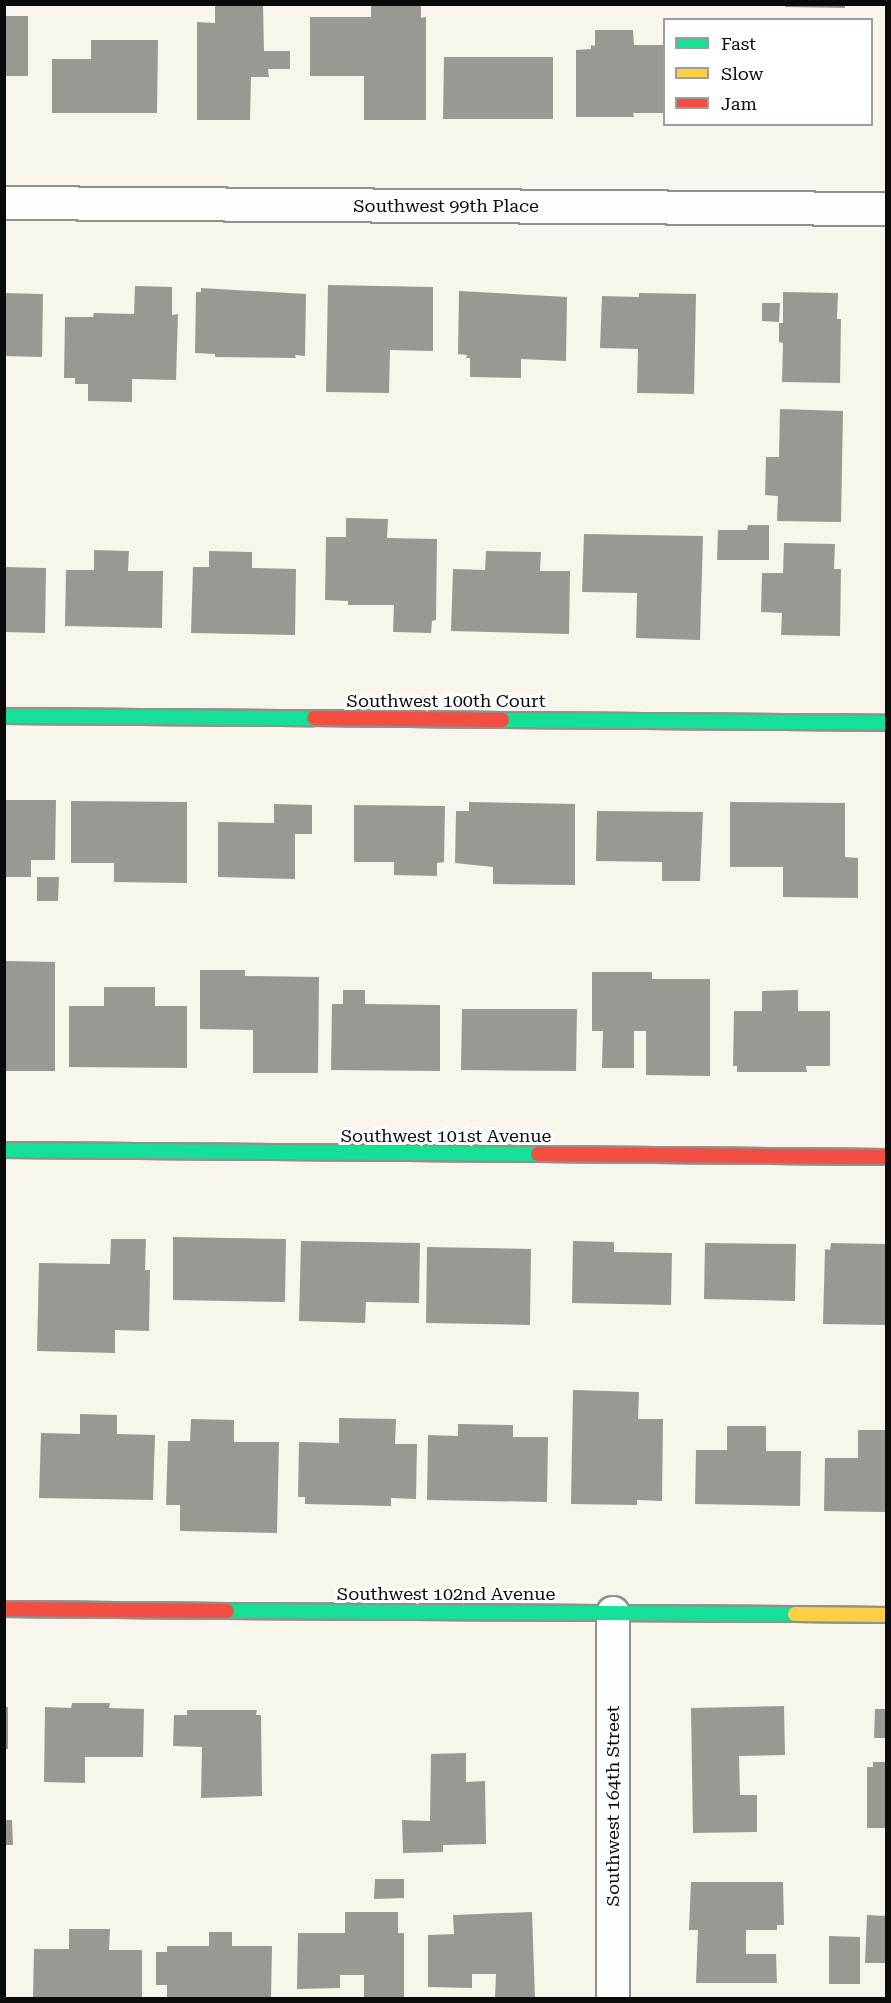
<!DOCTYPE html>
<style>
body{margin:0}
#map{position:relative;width:891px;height:2003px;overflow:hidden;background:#f8f5ed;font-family:"Roboto Serif",serif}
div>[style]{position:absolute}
.building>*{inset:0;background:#9a9893}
.roads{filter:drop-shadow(2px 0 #91908c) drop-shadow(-2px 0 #91908c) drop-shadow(0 2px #91908c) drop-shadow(0 -2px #91908c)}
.street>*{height:32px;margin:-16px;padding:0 16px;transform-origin:16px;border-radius:16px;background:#fefefc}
.fast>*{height:14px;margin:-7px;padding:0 7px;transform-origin:7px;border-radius:7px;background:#16e098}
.slow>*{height:14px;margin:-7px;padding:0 7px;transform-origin:7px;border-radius:7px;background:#ffcf43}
.jam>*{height:14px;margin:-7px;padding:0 7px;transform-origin:7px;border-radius:7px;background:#f24e42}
span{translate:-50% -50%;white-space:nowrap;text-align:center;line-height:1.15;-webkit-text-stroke:6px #fff;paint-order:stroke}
.street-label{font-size:18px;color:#0a0a0a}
.frame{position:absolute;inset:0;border:6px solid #0a0a0a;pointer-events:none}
.legend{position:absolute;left:663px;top:18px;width:210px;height:108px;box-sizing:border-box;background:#fff;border:2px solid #9d9d9d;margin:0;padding:8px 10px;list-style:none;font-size:18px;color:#0a0a0a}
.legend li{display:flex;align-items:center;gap:12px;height:30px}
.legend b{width:30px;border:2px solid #9d9d9d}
</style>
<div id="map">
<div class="building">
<div style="clip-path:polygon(215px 4px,263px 4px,264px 51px,290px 51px,290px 69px,268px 69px,269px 77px,251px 77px,250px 120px,197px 120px,197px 22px,215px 23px)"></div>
<div style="clip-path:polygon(371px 4px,421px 4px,421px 18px,426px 17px,426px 120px,364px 120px,364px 76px,310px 76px,310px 17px,371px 17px)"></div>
<div style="clip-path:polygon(785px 4px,845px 4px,845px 8px,785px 7px)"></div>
<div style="clip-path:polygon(4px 16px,28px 16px,28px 76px,4px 76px)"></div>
<div style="clip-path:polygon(595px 30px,633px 30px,634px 45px,664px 45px,664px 113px,633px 113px,634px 117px,576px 117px,576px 50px,591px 49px,591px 45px,595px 46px)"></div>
<div style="clip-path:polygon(91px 40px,158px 40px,157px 113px,52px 113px,52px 59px,91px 59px)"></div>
<div style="clip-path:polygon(444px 57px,553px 57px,553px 119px,443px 119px)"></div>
<div style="clip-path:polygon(328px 285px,433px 287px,433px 351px,390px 350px,389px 393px,326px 392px)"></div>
<div style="clip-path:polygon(135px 286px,172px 287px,172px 315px,178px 314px,176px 380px,132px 379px,132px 402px,88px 401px,88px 384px,75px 384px,75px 378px,64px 378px,65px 317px,93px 317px,94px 313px,134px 314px)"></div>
<div style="clip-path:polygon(201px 288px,306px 294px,305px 356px,295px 355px,296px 358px,215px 357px,215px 354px,195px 353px,196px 292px,201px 292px)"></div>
<div style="clip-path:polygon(459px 291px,567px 297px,566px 361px,521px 359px,521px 378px,470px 377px,470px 358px,466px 358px,467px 355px,458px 354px)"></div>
<div style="clip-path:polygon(783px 292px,838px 293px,837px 319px,841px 319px,840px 383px,782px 382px,783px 343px,779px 342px,779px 323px,783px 323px)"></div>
<div style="clip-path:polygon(4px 293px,43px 294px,42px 357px,4px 356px)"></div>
<div style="clip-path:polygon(639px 293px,696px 294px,694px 394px,637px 393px,638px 349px,600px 348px,602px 296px,639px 297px)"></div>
<div style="clip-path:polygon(762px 303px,780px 303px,779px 322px,762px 321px)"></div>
<div style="clip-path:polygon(780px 409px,843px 411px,841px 522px,777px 521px,778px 496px,765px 495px,766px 457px,779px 457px)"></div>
<div style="clip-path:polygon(346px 518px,388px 519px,387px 538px,437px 539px,436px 620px,432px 621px,431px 633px,393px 632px,394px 605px,348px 605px,348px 601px,325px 600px,326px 537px,346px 537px)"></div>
<div style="clip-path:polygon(748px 525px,769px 525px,769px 560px,717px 560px,718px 530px,747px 530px)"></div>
<div style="clip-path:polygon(584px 534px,703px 536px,700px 640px,636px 638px,637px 593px,582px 592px)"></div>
<div style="clip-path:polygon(784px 543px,835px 544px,834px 569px,841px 569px,840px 636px,781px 635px,782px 613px,761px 612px,762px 573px,783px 573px)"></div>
<div style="clip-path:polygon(94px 550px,129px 551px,128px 571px,163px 571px,162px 628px,65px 626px,66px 570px,94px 570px)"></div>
<div style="clip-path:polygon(209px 551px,252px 552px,252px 568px,296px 569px,295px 635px,191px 633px,193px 567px,209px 567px)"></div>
<div style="clip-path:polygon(486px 551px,541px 552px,540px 571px,570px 571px,569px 634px,451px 631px,453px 569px,485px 570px)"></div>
<div style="clip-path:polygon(4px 567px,46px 568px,45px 633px,4px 632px)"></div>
<div style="clip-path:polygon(4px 800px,56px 800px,55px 860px,31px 860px,31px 877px,4px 877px)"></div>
<div style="clip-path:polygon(71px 801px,187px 802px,187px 883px,114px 882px,114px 863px,71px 863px)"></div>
<div style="clip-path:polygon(469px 802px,575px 804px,575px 885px,493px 884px,493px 867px,455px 863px,456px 811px,469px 811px)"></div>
<div style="clip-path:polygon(730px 802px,845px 803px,845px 857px,858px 858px,858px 898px,783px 897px,783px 867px,730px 867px)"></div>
<div style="clip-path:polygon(274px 804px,312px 805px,312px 834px,295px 834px,295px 879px,218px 877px,218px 822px,274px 823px)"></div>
<div style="clip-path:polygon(354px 805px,445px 806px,444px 862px,437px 863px,437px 876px,394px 875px,394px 862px,354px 862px)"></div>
<div style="clip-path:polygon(597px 811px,703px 812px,700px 881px,662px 881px,662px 862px,596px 861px)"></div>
<div style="clip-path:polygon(37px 877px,59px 877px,58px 901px,37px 901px)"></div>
<div style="clip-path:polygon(4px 961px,55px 962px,55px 1071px,4px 1071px)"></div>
<div style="clip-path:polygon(200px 970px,245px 970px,245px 976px,319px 977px,318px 1073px,253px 1073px,253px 1030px,200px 1029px)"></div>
<div style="clip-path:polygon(592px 972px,652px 972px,652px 979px,710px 979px,710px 1076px,646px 1075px,646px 1031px,634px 1031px,634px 1068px,602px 1068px,603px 1031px,592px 1031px)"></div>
<div style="clip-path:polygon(104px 987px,155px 987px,155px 1006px,187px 1006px,187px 1068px,69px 1067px,69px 1006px,104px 1006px)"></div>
<div style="clip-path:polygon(343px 990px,365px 990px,365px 1004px,440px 1005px,440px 1071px,331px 1070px,332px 1004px,343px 1004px)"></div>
<div style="clip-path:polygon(798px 990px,798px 1011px,830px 1011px,830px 1066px,806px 1066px,807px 1072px,737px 1072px,737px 1066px,733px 1066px,734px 1011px,762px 1011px,762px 991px)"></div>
<div style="clip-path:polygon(462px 1009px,577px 1009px,576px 1071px,461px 1070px)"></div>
<div style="clip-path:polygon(173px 1237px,286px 1239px,285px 1302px,173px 1300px)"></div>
<div style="clip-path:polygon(111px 1239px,146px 1239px,145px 1270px,150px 1270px,149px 1331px,115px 1330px,115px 1353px,37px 1351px,39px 1263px,110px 1264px)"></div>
<div style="clip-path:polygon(301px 1241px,420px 1243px,419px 1303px,366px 1302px,365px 1323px,299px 1321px)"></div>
<div style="clip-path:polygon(573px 1241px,614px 1242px,614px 1252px,672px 1253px,671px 1305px,572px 1303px)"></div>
<div style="clip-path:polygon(705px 1243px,796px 1244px,795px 1301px,704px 1299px)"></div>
<div style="clip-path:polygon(831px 1243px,886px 1244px,886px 1325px,823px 1324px,825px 1249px,830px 1250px)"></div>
<div style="clip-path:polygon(427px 1247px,531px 1249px,530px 1325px,426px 1323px)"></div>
<div style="clip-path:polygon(573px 1390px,639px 1392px,638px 1419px,663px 1419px,662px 1501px,637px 1500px,637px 1505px,571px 1504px)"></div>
<div style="clip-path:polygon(80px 1414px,117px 1415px,117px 1434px,155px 1435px,153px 1500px,39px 1498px,41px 1433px,80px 1434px)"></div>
<div style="clip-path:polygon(339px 1418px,396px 1419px,395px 1444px,417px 1444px,416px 1499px,391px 1498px,391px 1506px,305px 1504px,305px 1497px,298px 1497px,299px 1442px,339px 1443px)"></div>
<div style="clip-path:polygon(191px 1419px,234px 1420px,234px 1442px,279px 1442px,277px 1533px,180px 1531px,180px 1505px,166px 1505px,168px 1441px,190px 1441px)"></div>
<div style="clip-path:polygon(458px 1424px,513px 1425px,513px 1437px,548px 1437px,547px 1502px,427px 1500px,428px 1435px,458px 1436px)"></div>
<div style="clip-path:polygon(727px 1426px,766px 1426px,766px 1451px,801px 1451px,800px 1506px,695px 1504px,696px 1450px,727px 1450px)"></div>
<div style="clip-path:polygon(858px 1430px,886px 1430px,886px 1512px,824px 1511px,825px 1458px,858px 1458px)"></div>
<div style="clip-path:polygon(72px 1703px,110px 1703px,109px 1708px,144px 1709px,143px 1757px,85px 1757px,85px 1783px,44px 1782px,45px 1707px,71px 1708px)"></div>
<div style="clip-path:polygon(784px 1706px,785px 1755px,739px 1756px,740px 1795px,757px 1795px,757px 1832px,693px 1833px,691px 1708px)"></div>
<div style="clip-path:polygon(5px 1707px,8px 1707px,8px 1749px,5px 1749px)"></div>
<div style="clip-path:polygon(875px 1709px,886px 1709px,886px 1738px,874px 1738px)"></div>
<div style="clip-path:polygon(187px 1710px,257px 1710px,256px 1715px,261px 1715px,262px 1796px,201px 1798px,202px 1747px,173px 1746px,174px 1715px,187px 1715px)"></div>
<div style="clip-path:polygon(466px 1753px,466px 1782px,485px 1781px,486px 1844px,443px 1845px,443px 1852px,403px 1853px,402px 1820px,430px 1821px,431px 1754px)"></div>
<div style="clip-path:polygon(873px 1762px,886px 1762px,886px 1828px,867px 1828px,867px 1767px,873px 1767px)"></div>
<div style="clip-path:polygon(4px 1820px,12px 1820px,13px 1845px,4px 1845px)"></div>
<div style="clip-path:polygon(375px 1879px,404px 1879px,404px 1898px,374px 1899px)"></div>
<div style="clip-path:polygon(691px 1882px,783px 1882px,784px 1925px,777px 1925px,777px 1930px,746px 1930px,746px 1954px,776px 1954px,777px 1983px,696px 1983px,698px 1930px,689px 1930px)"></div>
<div style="clip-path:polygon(345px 1912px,398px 1912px,398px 1933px,404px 1933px,404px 1998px,364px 1998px,364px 1975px,340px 1975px,340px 1988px,297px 1989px,298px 1933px,345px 1933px)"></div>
<div style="clip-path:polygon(532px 1912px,535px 1998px,495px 1998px,496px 1974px,472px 1974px,472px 1988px,428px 1987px,428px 1935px,454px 1934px,453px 1915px)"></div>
<div style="clip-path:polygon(867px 1915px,886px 1916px,886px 1963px,865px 1963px)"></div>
<div style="clip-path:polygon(69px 1929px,110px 1929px,109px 1950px,142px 1950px,142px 1998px,33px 1998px,34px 1949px,69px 1949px)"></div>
<div style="clip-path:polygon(209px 1932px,232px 1932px,232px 1946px,272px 1946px,271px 1998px,167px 1998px,167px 1985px,156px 1985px,156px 1952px,167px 1952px,167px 1946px,209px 1946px)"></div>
<div style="clip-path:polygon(829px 1936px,860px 1937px,860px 1984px,829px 1984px)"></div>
</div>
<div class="roads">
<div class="street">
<div style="left:4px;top:203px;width:882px;rotate:0.39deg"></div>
<div style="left:613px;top:1613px;width:385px;rotate:90deg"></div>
</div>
<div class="fast">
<div style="left:4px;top:716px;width:310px;rotate:0.4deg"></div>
<div style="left:502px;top:720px;width:384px;rotate:0.4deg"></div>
<div style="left:4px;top:1150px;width:534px;rotate:0.43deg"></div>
<div style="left:227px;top:1611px;width:568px;rotate:0.3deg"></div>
</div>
<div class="slow">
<div style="left:795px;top:1614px;width:91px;rotate:0.6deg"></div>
</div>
<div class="jam">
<div style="left:314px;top:718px;width:188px;rotate:0.6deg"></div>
<div style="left:538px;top:1154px;width:348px;rotate:0.5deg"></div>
<div style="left:4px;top:1609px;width:223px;rotate:0.5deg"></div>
</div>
</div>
<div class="street-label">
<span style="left:446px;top:206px">Southwest 99th Place</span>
<span style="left:446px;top:701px">Southwest 100th Court</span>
<span style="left:446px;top:1136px">Southwest 101st Avenue</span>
<span style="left:446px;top:1594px">Southwest 102nd Avenue</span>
<span style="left:613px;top:1806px;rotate:-90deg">Southwest 164th Street</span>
</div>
<div class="frame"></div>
<ul class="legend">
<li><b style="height:8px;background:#16e098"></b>Fast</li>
<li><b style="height:8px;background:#ffcf43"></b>Slow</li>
<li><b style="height:8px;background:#f24e42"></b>Jam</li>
</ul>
</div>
